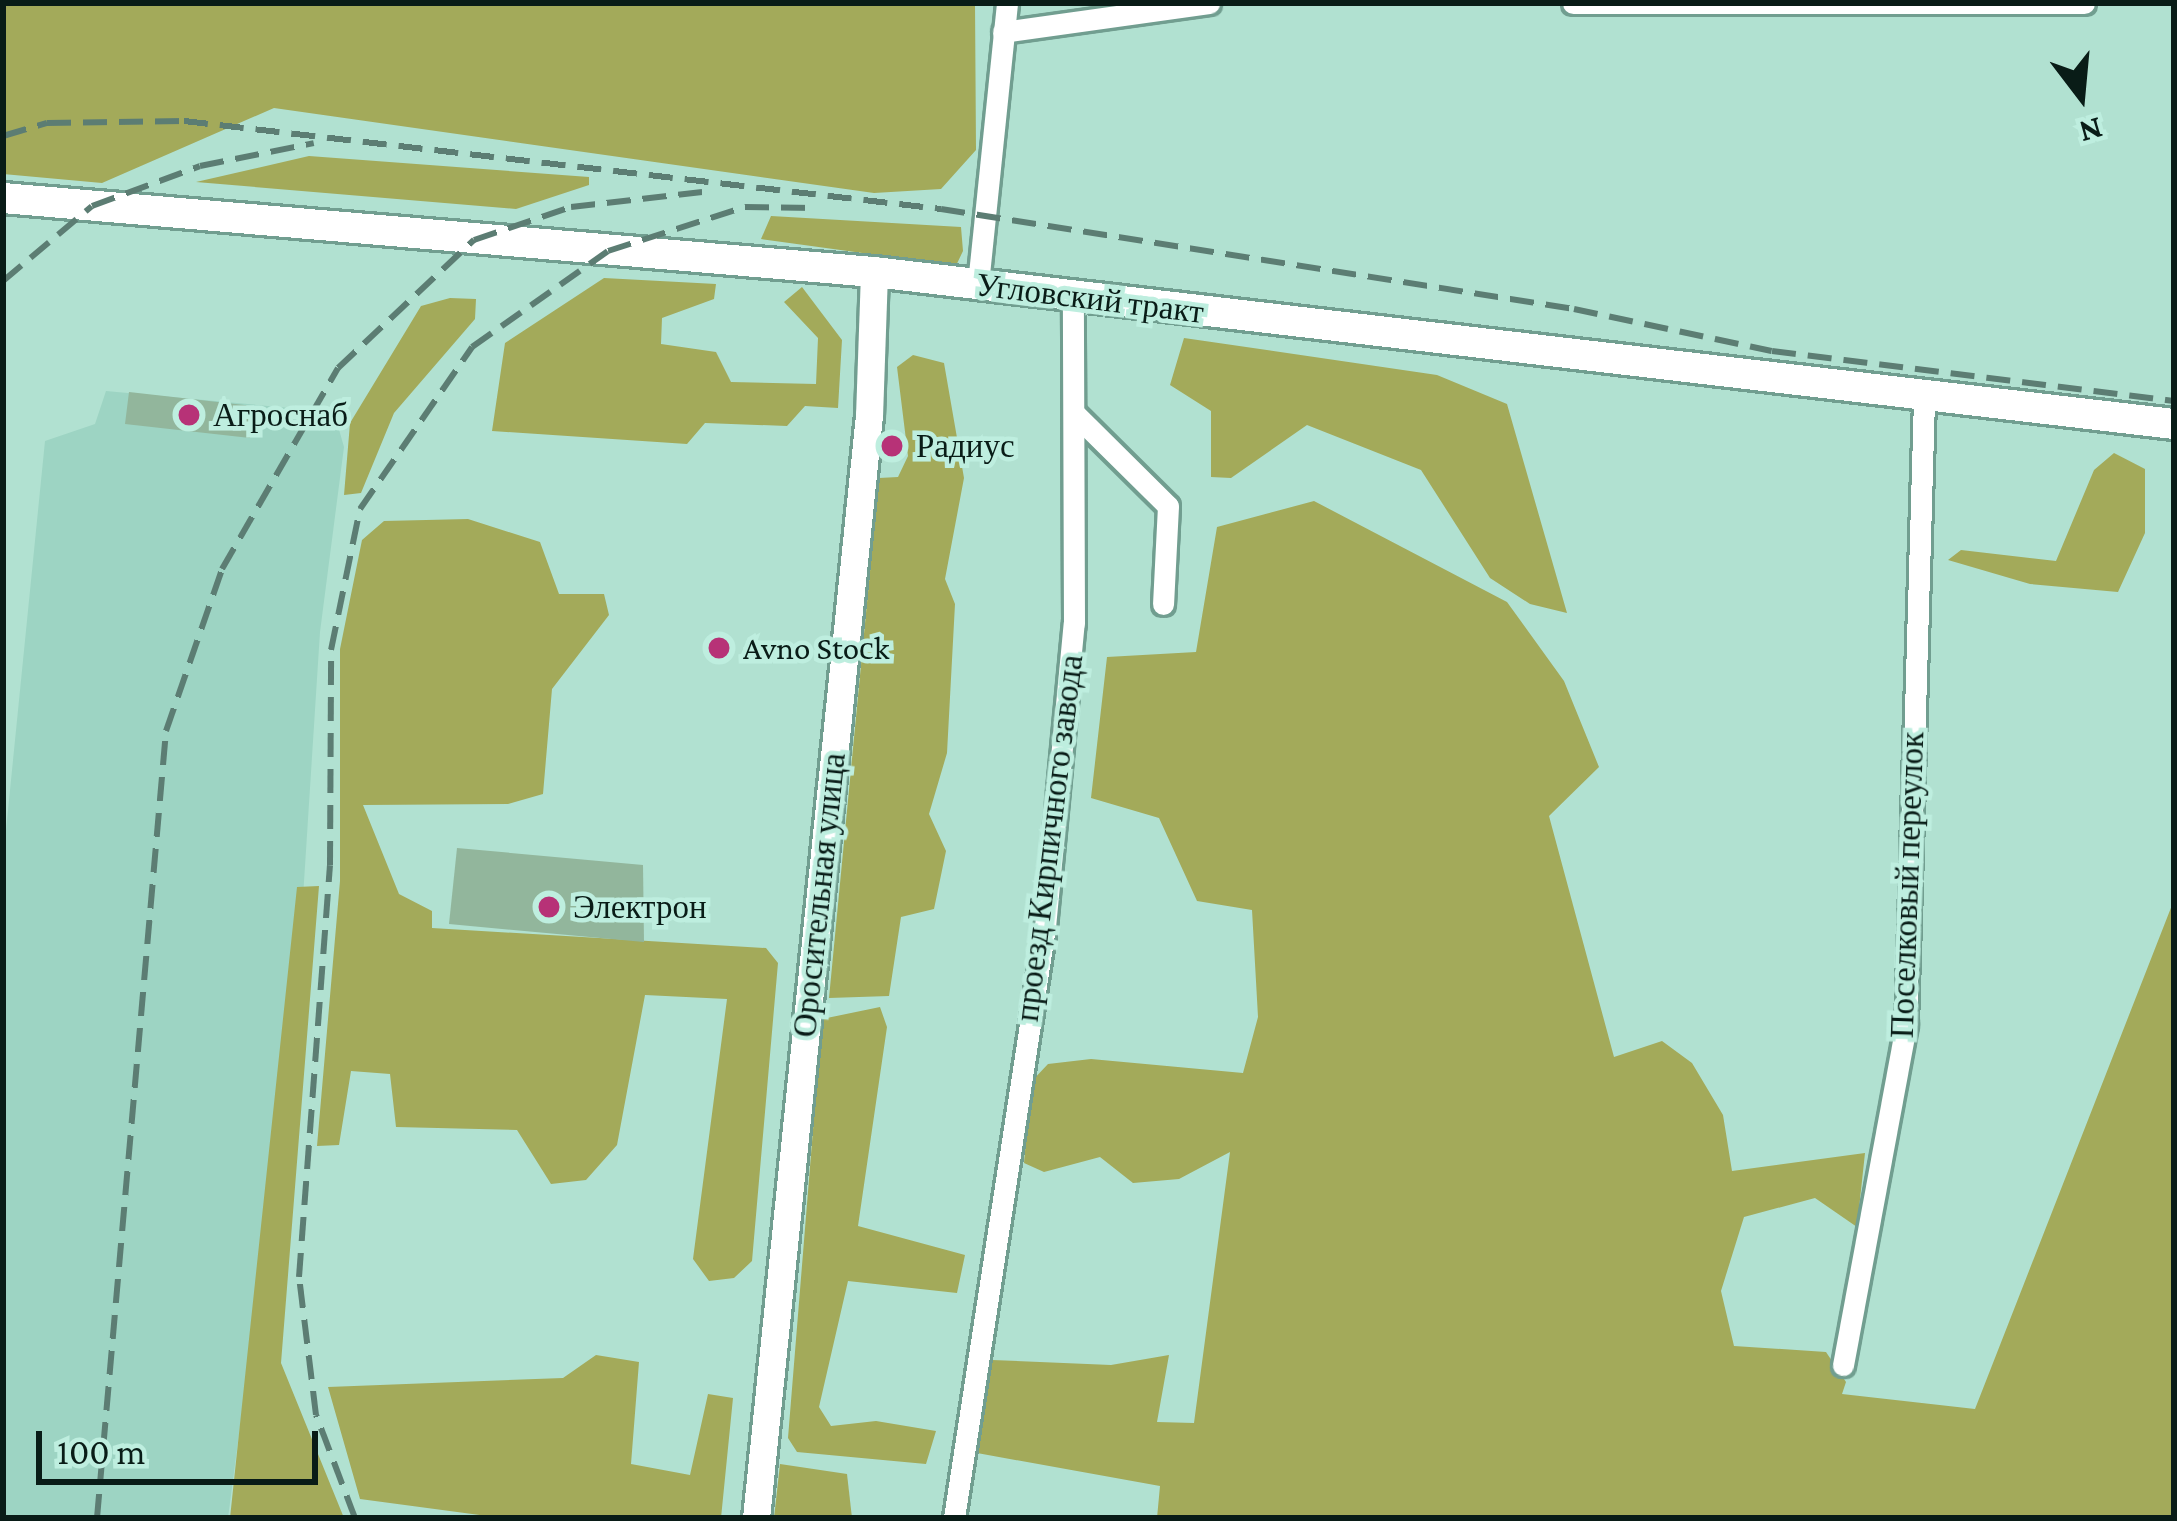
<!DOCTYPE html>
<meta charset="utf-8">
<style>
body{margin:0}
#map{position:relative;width:2177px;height:1521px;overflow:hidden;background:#b1e1d1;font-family:"Crimson Pro",serif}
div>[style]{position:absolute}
.built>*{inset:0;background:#9dd4c3}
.green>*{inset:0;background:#a3aa5a}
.building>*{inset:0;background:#92b69c}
.roads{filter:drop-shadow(3px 0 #719e90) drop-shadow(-3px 0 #719e90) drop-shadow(0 3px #719e90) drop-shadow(0 -3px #719e90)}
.minor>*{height:21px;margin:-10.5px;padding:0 10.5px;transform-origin:10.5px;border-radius:10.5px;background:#fff}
.major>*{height:27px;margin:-13.5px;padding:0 13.5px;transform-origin:13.5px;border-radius:13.5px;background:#fff}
.highway>*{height:30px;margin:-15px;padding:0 15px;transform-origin:15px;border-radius:15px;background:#fff}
.rail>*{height:6px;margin-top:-3px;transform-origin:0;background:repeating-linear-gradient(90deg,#5c7d73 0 24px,transparent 0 36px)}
.dots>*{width:33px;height:33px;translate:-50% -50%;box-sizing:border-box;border:6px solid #beeedf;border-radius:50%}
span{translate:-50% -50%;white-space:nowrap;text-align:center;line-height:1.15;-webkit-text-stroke:9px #beeedf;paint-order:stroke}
.street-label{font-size:33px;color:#091c17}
.poi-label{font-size:33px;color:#091c17}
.left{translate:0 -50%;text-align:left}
.frame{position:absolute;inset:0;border:6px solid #091c17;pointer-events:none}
.north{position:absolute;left:2021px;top:36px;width:120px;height:120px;-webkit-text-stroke:9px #beeedf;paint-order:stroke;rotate:164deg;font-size:33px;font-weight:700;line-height:48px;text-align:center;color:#091c17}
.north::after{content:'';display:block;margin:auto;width:42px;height:54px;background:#091c17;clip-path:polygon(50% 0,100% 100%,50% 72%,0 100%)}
.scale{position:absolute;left:36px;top:1431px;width:282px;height:54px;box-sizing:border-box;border:6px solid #091c17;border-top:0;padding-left:15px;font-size:36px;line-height:42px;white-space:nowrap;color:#091c17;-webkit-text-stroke:9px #beeedf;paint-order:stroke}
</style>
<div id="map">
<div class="built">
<div style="clip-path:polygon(106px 391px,334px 412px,344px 447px,320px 632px,297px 991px,228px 1518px,3px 1518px,3px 860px,45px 441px,95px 424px)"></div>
</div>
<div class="green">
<div style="clip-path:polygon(3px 3px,975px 3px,976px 150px,941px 189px,874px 193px,274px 108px,102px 183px,3px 174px)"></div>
<div style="clip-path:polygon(309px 156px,589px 177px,589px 185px,516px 209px,196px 182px)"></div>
<div style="clip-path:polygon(771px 216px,961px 227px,963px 251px,952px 274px,922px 273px,906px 259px,761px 239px)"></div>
<div style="clip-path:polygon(604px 278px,716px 284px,714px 299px,662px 318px,661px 344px,716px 352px,731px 382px,816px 384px,818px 338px,784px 302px,802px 287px,842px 340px,838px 408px,805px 406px,787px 426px,705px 423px,687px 444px,492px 431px,505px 343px)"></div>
<div style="clip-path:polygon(450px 298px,476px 299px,475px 319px,394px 413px,361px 493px,344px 495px,350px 423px,421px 306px)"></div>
<div style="clip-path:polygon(1184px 338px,1437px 375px,1507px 404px,1567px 613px,1530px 604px,1490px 578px,1421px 470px,1307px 425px,1231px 478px,1211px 477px,1211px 411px,1170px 385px)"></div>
<div style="clip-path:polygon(913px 355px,944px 363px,964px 478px,945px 579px,955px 604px,947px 753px,929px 814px,946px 851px,934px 909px,901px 917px,889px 996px,829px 998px,879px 478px,898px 477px,908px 456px,897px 367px)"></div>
<div style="clip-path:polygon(2114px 453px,2145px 469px,2145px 533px,2118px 592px,2030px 584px,1948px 560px,1961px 550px,2056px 561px,2094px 470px)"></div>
<div style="clip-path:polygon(1314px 501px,1507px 602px,1564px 681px,1599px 767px,1549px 816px,1614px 1057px,1662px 1041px,1692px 1063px,1723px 1115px,1732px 1171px,1865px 1153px,1857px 1227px,1815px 1198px,1744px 1217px,1721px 1291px,1734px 1346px,1826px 1352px,1846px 1382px,1842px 1394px,1975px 1409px,2174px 900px,2174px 1518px,1157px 1518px,1160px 1486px,977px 1453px,992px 1360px,1111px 1365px,1169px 1355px,1157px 1422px,1194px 1423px,1230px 1152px,1179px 1179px,1133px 1183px,1100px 1157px,1044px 1172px,1024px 1163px,1031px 1082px,1048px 1064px,1091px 1059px,1243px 1073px,1258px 1017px,1252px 910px,1197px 901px,1159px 818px,1091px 798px,1107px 657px,1196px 652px,1217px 527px)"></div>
<div style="clip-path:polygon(468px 519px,540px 542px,559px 594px,604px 594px,609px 615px,552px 689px,543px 794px,508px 804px,363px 805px,399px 894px,432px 911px,432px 928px,766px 948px,778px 963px,752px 1261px,734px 1278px,709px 1281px,693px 1259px,727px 999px,645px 995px,617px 1145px,586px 1180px,551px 1184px,517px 1130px,396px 1127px,390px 1074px,351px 1071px,339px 1145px,317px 1146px,340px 881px,340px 649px,362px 540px,384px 521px)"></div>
<div style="clip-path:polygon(319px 886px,281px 1363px,344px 1518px,230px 1518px,297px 887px)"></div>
<div style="clip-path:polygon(880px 1007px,887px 1027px,858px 1226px,965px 1255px,957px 1293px,848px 1281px,819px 1407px,831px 1426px,876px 1421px,936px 1431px,926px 1464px,797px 1452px,788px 1438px,822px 1019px)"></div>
<div style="clip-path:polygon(596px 1355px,639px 1362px,631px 1464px,690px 1475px,708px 1394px,733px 1398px,721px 1518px,502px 1518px,360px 1499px,328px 1387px,563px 1378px)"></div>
<div style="clip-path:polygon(780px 1464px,847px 1474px,852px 1518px,774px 1518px)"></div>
</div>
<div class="building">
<div style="clip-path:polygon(129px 392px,253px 406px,250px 438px,125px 424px)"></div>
<div style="clip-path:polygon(457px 848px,643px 865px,644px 942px,449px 924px)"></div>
</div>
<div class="roads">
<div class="minor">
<div style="left:1573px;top:3px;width:511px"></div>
<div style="left:1003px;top:32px;width:208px;rotate:-8deg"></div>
<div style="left:978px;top:284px;width:282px;rotate:-84.1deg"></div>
<div style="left:1074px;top:413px;width:132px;rotate:44.7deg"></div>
<div style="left:1168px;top:506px;width:98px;rotate:92.9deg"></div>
<div style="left:1843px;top:1365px;width:347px;rotate:-79.5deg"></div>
<div style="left:1906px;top:1024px;width:624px;rotate:-88.35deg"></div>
<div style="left:954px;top:1518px;width:598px;rotate:-81.25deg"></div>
<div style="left:1045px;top:927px;width:305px;rotate:-84.6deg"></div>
<div style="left:1074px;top:623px;width:327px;rotate:-90.2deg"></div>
</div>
<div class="major">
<div style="left:756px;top:1518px;width:1108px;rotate:-84.15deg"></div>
<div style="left:869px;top:416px;width:144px;rotate:-88deg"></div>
</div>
<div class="highway">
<div style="left:3px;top:198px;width:874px;rotate:4.86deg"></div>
<div style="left:874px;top:272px;width:1309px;rotate:6.67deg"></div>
</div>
</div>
<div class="rail">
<div style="left:3px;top:136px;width:46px;rotate:-16.5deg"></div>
<div style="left:47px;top:123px;width:137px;rotate:-0.8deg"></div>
<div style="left:184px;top:121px;width:762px;rotate:6.63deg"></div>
<div style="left:941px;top:209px;width:641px;rotate:8.98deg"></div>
<div style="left:1574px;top:309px;width:202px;rotate:12deg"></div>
<div style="left:1772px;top:351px;width:405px;rotate:7.1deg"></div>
<div style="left:3px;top:281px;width:116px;rotate:-40.1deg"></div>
<div style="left:92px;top:206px;width:115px;rotate:-20.3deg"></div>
<div style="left:200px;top:166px;width:116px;rotate:-11.4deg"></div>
<div style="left:97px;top:1518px;width:790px;rotate:-84.99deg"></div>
<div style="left:166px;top:731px;width:171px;rotate:-70.9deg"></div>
<div style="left:222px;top:569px;width:232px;rotate:-60deg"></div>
<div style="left:338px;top:368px;width:187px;rotate:-43.3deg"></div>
<div style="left:474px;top:240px;width:102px;rotate:-18.8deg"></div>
<div style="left:571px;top:207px;width:132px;rotate:-6.5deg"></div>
<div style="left:355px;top:1518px;width:110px;rotate:-110.7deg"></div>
<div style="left:316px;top:1415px;width:139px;rotate:-97deg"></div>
<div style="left:299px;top:1277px;width:413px;rotate:-85.7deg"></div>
<div style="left:330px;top:865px;width:215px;rotate:-89.7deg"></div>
<div style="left:331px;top:650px;width:144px;rotate:-78.4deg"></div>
<div style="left:360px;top:509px;width:197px;rotate:-55.3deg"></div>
<div style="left:472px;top:347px;width:166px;rotate:-35.2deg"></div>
<div style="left:608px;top:251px;width:144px;rotate:-17.8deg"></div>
<div style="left:745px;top:207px;width:70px;rotate:0.8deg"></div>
</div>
<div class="dots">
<div style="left:189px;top:415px;background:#b73277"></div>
<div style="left:892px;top:446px;background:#b73277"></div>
<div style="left:719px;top:648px;background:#b73277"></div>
<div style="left:549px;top:907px;background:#b73277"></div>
</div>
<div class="street-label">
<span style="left:1090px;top:298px;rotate:7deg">Угловский тракт</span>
<span style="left:1049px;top:838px;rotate:-83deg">проезд Кирпичного завода</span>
<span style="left:1907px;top:885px;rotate:-88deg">Поселковый переулок</span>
<span style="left:819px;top:895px;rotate:-84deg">Оросительная улица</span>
</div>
<div class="poi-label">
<span class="left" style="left:213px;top:415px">Агроснаб</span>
<span class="left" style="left:916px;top:446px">Радиус</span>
<span class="left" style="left:743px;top:648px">Avno Stoсk</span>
<span class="left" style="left:573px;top:907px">Электрон</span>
</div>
<div class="frame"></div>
<div class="north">N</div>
<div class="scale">100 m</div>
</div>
